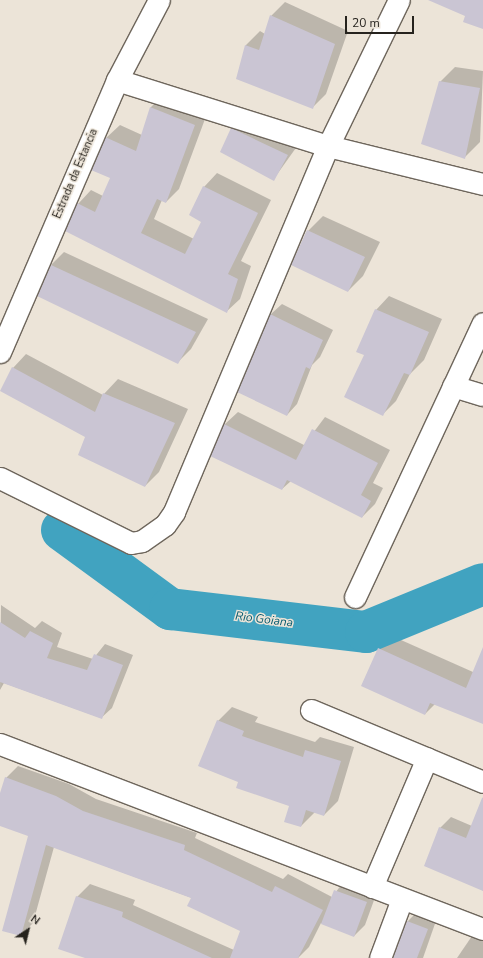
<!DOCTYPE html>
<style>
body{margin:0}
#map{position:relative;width:483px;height:958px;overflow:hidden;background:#ece4d8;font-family:"Nunito Sans",sans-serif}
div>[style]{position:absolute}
.shadow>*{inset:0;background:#0003}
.river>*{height:42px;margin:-21px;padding:0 21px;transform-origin:21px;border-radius:21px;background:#41a3c0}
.building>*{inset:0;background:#cac5d3}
.roads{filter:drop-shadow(1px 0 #6e665c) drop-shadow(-1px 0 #6e665c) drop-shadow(0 1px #6e665c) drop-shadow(0 -1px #6e665c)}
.street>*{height:21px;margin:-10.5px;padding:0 10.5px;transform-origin:10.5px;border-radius:10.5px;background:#fff}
span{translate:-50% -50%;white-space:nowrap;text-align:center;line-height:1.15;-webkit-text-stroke:3px #ece4d8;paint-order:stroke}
.street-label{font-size:11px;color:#26231e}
.water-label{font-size:12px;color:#075b6f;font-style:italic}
.north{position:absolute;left:8px;top:910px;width:40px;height:40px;-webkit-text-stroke:3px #ece4d8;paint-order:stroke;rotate:35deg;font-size:11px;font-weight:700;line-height:16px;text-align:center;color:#26231e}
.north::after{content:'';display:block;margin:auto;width:14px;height:18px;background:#26231e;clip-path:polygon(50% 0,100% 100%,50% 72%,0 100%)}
.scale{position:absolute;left:345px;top:16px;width:69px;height:18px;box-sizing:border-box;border:2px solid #26231e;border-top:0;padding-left:5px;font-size:12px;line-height:14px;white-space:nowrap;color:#26231e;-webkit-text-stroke:3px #ece4d8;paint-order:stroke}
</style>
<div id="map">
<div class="shadow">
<div style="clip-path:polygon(285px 2px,348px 31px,326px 94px,313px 107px,237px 78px,246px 45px,260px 31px,265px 34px,271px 16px)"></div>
<div style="clip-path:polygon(455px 67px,483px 71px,480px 142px,465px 157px,440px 82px)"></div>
<div style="clip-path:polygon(164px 94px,208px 111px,179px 189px,166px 202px,162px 200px,154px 219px,194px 239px,203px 222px,204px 187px,217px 173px,271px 200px,241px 261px,251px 266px,240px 299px,226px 312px,78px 204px,91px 190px,103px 196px,112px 178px,106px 138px,120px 125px,142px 135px,151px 107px)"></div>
<div style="clip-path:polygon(242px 118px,298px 145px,273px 180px,232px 129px)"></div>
<div style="clip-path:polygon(323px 216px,380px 242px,363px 276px,348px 291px,308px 231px)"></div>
<div style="clip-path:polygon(64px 252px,208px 319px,191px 349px,178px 362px,51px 265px)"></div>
<div style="clip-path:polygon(389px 296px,442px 319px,424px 360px,410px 374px,396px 401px,382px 415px,366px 355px,376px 310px)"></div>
<div style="clip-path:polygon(282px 304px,333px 330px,320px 357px,312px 365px,297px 404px,287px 415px,239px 392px,271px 314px)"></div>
<div style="clip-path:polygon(26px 354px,103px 395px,118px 379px,188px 409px,159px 472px,145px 486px,87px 437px,13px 368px)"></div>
<div style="clip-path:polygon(238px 412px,304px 445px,325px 417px,390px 450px,373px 483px,383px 488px,375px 504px,362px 517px,291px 481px,282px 489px,212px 456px,225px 424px)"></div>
<div style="clip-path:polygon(1px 605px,35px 628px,42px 621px,62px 633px,57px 647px,93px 659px,105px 644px,133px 655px,112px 708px,101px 718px,4px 683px,0 690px)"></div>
<div style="clip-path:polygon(392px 636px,473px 672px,483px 658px,483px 723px,435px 704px,425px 714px,379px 649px)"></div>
<div style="clip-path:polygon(232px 707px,258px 717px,255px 722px,315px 742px,320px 737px,354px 747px,338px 801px,324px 815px,315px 812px,301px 826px,290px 805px,240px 782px,218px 721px)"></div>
<div style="clip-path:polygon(18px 766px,69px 784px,96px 799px,197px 833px,195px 838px,283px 879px,288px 874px,332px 897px,345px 880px,377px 892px,365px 925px,354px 936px,321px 923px,309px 947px,298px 958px,88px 958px,77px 897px,90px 884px,135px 900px,133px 905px,234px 950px,242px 931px,192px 898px,54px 847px,33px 923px,21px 935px,37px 807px,0 825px,0 796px,6px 778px)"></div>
<div style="clip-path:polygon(483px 797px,483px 891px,440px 828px,451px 817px,472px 826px)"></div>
<div style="clip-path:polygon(418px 911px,437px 918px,423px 958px,394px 958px,407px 922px)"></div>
<div style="clip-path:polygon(472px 936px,483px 940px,483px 958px,457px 958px)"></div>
</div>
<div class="river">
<div style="left:62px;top:530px;width:134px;rotate:36.2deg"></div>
<div style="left:170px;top:609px;width:197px;rotate:6.7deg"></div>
<div style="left:366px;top:632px;width:126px;rotate:-22.3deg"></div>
</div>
<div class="building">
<div style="clip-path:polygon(428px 0,483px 0,483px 29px,463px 22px,465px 16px)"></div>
<div style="clip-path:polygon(270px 15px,335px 44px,313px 109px,236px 79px,245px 45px,259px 50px)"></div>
<div style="clip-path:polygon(439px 81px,480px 88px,465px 159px,421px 144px)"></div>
<div style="clip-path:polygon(150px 107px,195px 125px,166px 203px,157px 199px,141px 233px,185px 254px,201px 222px,189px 215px,203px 186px,258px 213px,228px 274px,238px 279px,227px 313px,65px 231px,77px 203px,95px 212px,110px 178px,91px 170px,105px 137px,136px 151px)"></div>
<div style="clip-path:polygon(231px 128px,288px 155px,274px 181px,220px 152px)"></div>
<div style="clip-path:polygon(307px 230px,365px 257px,348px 292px,291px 265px)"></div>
<div style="clip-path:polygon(51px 265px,196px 332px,178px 364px,37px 296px)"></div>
<div style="clip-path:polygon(375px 309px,429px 332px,410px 375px,404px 373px,383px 416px,344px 397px,364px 355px,356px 352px)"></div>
<div style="clip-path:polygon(270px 314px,323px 340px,310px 369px,306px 367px,287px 416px,237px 392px)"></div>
<div style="clip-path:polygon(12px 367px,95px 412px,103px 393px,175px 423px,145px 487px,78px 455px,85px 437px,0 391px)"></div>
<div style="clip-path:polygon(224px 424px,296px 460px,312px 429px,378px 463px,361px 495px,371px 501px,362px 518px,287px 480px,282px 490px,210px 456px)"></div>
<div style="clip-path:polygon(0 622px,25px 638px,30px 631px,53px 643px,47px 658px,87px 670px,94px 654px,123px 665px,102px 719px,0 682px)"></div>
<div style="clip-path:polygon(483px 647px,483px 724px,430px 703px,425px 715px,361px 686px,378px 648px,466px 688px)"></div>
<div style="clip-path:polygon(217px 720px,244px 731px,242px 736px,303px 757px,305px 750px,341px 761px,324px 816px,306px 810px,301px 827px,284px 822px,289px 806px,236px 788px,238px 782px,198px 766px)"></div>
<div style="clip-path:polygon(5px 777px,56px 796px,83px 811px,185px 845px,184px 850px,272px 892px,275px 886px,323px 910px,298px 958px,230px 958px,240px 931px,187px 906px,191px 898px,46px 845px,21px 936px,2px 931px,28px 836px,0 826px,0 793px)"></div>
<div style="clip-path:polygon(482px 798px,483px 798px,483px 891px,424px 866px,439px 827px,466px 838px)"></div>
<div style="clip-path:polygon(334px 890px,367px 902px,354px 937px,321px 924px)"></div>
<div style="clip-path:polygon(76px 896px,123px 912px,122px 917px,212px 958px,85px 958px,58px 949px)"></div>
<div style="clip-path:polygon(407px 921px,428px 929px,417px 958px,393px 958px)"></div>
</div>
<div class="roads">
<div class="street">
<div style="left:117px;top:80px;width:221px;rotate:17.4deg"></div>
<div style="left:328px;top:146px;width:160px;rotate:13.8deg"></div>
<div style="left:0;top:352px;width:296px;rotate:-66.7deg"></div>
<div style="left:117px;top:80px;width:90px;rotate:-62.3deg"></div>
<div style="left:453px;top:386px;width:31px;rotate:17deg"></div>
<div style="left:0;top:478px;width:146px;rotate:26.4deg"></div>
<div style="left:131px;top:543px;width:11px;rotate:-10deg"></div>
<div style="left:142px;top:541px;width:28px;rotate:-35deg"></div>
<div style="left:165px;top:525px;width:16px;rotate:-55deg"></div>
<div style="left:174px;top:512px;width:397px;rotate:-67.2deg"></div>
<div style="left:328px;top:146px;width:162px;rotate:-64.1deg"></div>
<div style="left:355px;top:597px;width:302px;rotate:-65deg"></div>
<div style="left:311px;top:710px;width:186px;rotate:22.7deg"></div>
<div style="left:0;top:744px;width:517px;rotate:20.96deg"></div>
<div style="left:372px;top:887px;width:140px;rotate:-66.9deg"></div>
<div style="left:380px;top:958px;width:63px;rotate:-69.6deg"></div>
</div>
</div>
<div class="street-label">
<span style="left:76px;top:174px;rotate:-67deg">Estrada da Estancia</span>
</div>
<div class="water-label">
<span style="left:264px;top:620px;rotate:7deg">Rio Goiana</span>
</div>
<div class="north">N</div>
<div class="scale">20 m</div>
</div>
